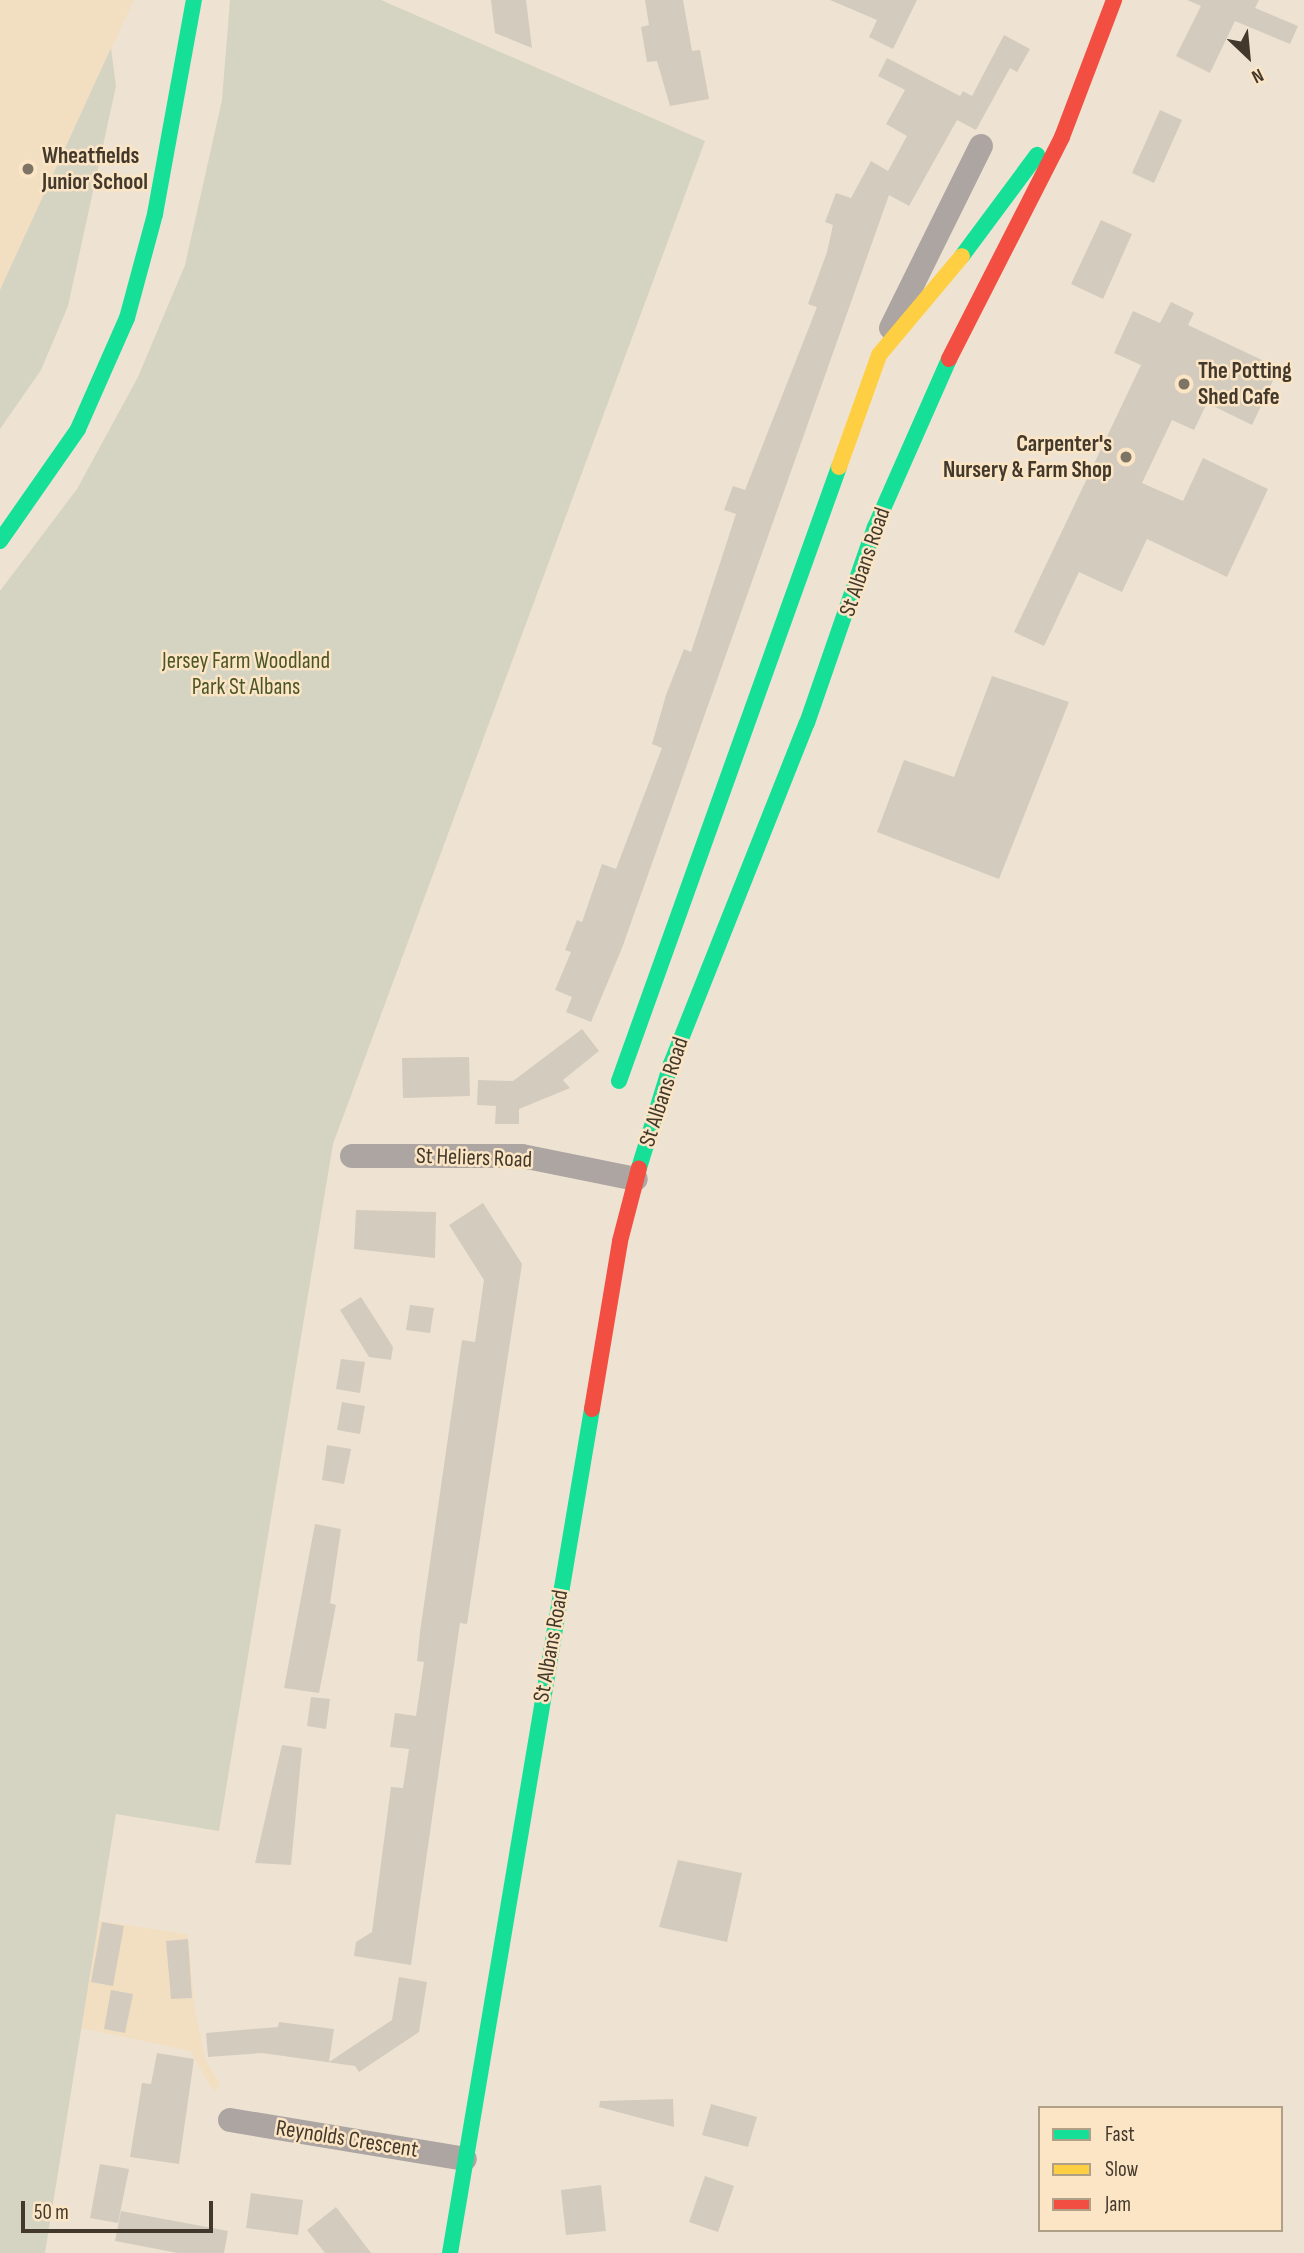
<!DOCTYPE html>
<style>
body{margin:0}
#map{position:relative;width:1304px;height:2253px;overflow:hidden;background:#eee3d2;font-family:"Sofia Sans Condensed",sans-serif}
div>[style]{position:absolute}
.built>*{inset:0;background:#f2dfc2}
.green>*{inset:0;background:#d5d3c1}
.building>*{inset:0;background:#d3cbbe}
.street>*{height:24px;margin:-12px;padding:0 12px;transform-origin:12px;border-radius:12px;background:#aca5a2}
.fast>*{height:16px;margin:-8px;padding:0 8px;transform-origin:8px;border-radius:8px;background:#16e098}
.slow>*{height:16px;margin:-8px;padding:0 8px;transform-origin:8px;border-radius:8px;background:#ffcf43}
.jam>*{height:16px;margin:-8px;padding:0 8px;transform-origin:8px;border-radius:8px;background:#f24e42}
.dots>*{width:19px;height:19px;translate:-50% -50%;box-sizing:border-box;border:4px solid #fbe5c5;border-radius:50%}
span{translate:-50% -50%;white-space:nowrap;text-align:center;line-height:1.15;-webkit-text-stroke:5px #fbe5c5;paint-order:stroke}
.poi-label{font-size:23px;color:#42392c;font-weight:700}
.left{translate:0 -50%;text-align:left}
.right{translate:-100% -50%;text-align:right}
.street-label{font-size:23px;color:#42392c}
.park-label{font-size:23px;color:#4b5626}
.legend{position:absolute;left:1038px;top:2106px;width:245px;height:126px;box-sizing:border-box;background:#fbe5c5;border:2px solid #b1a088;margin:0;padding:9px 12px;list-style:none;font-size:21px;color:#42392c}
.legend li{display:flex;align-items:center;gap:14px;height:35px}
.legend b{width:35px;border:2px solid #b1a088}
.north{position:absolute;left:1213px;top:21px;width:70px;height:70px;-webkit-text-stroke:5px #fbe5c5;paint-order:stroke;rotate:154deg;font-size:19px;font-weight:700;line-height:28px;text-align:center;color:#42392c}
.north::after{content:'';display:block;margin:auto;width:24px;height:32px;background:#42392c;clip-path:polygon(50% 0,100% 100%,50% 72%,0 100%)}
.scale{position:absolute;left:21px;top:2201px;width:192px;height:32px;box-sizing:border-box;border:4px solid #42392c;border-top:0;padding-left:9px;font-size:21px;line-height:24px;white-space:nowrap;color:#42392c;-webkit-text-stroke:5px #fbe5c5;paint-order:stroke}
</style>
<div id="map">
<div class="built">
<div style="clip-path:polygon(0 0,134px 0,0 290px)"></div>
<div style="clip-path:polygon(99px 1921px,188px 1934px,195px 2010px,206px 2061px,220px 2084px,214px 2092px,190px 2051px,81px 2028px)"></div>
</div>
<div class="green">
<div style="clip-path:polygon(230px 0,381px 0,705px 141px,333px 1144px,219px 1831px,116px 1814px,45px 2253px,0 2253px,0 591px,77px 489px,138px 377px,185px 265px,222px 100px)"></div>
<div style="clip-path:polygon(111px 48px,116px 86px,68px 306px,41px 370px,0 429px,0 290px)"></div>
</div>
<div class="building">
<div style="clip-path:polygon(491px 0,526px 0,532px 48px,495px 33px)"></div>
<div style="clip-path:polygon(645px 0,683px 0,692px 51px,700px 50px,709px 99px,670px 106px,657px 61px,647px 62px,641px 27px,649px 25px)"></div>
<div style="clip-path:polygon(830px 0,917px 0,893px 49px,869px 37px,877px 20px)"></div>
<div style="clip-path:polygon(1187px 0,1259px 0,1255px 8px,1298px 26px,1290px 44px,1235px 21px,1210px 73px,1176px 56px,1201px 6px)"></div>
<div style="clip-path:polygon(1004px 35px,1030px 49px,1017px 72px,1010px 68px,976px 130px,957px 120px,909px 206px,889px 195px,622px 948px,591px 1022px,566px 1012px,572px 997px,555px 990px,571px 952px,565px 950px,577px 920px,582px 922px,602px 864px,616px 869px,662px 748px,652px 744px,666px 695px,684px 649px,691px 652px,736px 514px,724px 510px,733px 486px,745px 490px,817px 307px,808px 304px,827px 252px,833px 225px,825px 222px,836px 193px,851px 198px,871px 161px,888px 171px,907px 136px,886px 124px,905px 90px,878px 76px,887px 58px,960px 96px,963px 91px,972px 96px)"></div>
<div style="clip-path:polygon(1160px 110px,1182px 120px,1154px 183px,1132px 173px)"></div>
<div style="clip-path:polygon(1101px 220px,1132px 234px,1103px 299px,1071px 284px)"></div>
<div style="clip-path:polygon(1171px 302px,1194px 313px,1188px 325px,1279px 368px,1252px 425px,1207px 403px,1194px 430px,1172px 420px,1142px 483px,1183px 501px,1203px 458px,1268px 489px,1227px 577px,1147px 539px,1122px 592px,1079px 572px,1044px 646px,1014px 632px,1141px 365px,1114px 353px,1133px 311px,1160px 323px)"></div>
<div style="clip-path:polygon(992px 676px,1069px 702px,999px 879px,877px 832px,904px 760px,954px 777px)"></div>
<div style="clip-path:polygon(582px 1029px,599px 1051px,563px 1080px,570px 1088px,519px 1109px,519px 1124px,495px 1124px,496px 1106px,477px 1105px,478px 1080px,513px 1081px)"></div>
<div style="clip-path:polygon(469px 1057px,470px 1096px,403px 1098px,402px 1058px)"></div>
<div style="clip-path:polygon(483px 1203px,522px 1264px,467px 1624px,460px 1623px,411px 1965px,354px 1956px,356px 1942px,372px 1932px,391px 1787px,403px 1788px,409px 1749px,390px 1747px,395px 1713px,416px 1716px,424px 1662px,417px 1661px,420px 1632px,462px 1340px,475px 1342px,484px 1280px,449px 1225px)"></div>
<div style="clip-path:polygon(356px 1210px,436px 1212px,435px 1258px,354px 1249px)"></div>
<div style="clip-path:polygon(361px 1297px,393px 1347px,391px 1360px,369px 1357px,340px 1310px)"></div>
<div style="clip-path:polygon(410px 1305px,434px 1308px,430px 1333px,406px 1330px)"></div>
<div style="clip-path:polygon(341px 1359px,365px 1362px,360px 1393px,336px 1389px)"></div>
<div style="clip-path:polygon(342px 1402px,365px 1406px,360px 1434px,337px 1430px)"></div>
<div style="clip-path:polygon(327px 1445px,351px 1449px,344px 1484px,322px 1480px)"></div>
<div style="clip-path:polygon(315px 1524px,341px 1529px,330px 1603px,336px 1605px,319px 1693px,284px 1688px)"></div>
<div style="clip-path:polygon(311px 1697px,330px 1699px,326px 1729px,307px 1726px)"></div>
<div style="clip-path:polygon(282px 1745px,302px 1748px,291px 1865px,255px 1863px)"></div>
<div style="clip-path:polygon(678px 1860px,742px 1873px,727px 1942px,659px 1927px)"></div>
<div style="clip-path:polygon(102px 1922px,124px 1926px,113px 1986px,91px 1982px)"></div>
<div style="clip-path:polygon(188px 1939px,192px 1998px,171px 1999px,166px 1941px)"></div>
<div style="clip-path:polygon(399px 1977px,427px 1982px,419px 2032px,359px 2072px,355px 2066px,262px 2053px,208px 2057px,206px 2033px,278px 2027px,279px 2022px,334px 2029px,329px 2062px,392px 2020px)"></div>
<div style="clip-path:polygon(111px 1990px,133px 1994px,125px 2033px,104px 2029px)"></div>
<div style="clip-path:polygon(157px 2053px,194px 2059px,179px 2164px,130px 2157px,142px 2083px,151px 2084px)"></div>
<div style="clip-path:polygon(673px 2099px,674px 2127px,599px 2107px,600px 2101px)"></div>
<div style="clip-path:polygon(711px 2104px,757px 2117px,748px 2147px,702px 2135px)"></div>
<div style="clip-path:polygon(100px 2164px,129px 2169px,118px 2223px,90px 2218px)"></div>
<div style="clip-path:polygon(705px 2176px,734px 2186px,718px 2232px,689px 2222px)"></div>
<div style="clip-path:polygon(601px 2185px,606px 2231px,566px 2235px,561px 2190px)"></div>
<div style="clip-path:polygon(251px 2193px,303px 2200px,298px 2235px,246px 2228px)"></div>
<div style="clip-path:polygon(336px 2207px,352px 2228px,371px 2253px,325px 2253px,307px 2230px)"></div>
<div style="clip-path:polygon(121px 2211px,228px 2231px,224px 2253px,178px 2253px,115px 2241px)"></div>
</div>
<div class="street">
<div style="left:891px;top:328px;width:203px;rotate:-63.7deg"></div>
<div style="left:352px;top:1156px;width:170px"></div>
<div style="left:522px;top:1156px;width:116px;rotate:11.4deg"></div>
<div style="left:230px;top:2120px;width:238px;rotate:9.4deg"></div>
</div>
<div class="fast">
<div style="left:962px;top:256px;width:126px;rotate:-53.4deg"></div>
<div style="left:0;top:541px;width:136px;rotate:-55.1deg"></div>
<div style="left:78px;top:429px;width:121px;rotate:-66.2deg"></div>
<div style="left:127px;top:318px;width:108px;rotate:-74.9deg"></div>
<div style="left:155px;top:214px;width:218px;rotate:-79.7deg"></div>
<div style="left:619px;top:1081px;width:652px;rotate:-70.29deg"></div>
<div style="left:639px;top:1168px;width:109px;rotate:-72.9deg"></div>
<div style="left:671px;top:1064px;width:367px;rotate:-68.3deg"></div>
<div style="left:807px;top:723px;width:207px;rotate:-70.9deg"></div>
<div style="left:875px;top:527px;width:184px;rotate:-66.2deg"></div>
<div style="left:450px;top:2253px;width:856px;rotate:-80.45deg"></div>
</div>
<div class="slow">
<div style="left:839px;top:467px;width:119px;rotate:-70.3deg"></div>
<div style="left:879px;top:355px;width:129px;rotate:-50deg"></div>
</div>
<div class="jam">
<div style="left:949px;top:359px;width:249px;rotate:-63deg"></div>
<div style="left:1062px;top:137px;width:147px;rotate:-69.2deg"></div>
<div style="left:592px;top:1409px;width:170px;rotate:-80.5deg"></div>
<div style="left:620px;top:1241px;width:75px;rotate:-75.4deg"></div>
</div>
<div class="dots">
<div style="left:28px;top:169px;background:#7e7466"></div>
<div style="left:1184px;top:384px;background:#7e7466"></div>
<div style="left:1126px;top:457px;background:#7e7466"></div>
</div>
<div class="poi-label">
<span class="left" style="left:42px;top:169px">Wheatfields<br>Junior School</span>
<span class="left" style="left:1198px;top:384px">The Potting<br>Shed Cafe</span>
<span class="right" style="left:1112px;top:457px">Carpenter's<br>Nursery &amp; Farm Shop</span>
</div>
<div class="street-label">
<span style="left:865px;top:562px;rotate:-71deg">St Albans Road</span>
<span style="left:664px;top:1092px;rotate:-72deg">St Albans Road</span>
<span style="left:474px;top:1158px;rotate:2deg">St Heliers Road</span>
<span style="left:551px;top:1646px;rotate:-80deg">St Albans Road</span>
<span style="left:347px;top:2139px;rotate:9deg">Reynolds Crescent</span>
</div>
<div class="park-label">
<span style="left:246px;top:674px">Jersey Farm Woodland<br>Park St Albans</span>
</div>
<ul class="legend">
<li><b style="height:9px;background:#16e098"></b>Fast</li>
<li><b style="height:9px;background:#ffcf43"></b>Slow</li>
<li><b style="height:9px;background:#f24e42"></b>Jam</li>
</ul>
<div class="north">N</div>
<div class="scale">50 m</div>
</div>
